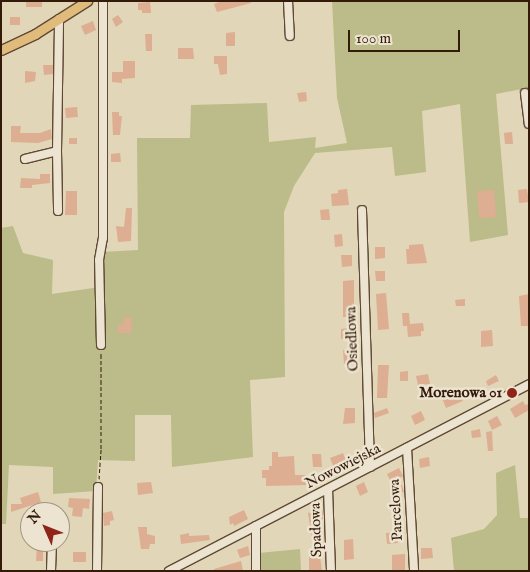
<!DOCTYPE html>
<style>
body{margin:0}
#map{position:relative;width:530px;height:572px;overflow:hidden;background:#e1d6b7;font-family:"IM FELL English",serif}
div>[style]{position:absolute}
.green>*{inset:0;background:#bbbc89}
.building>*{inset:0;background:#ddae92}
.path>*{height:1px;margin-top:-0.5px;transform-origin:0;background:repeating-linear-gradient(90deg,#341a09 0 4px,transparent 0 6.5px)}
.roads{filter:drop-shadow(1px 0 #5f4934) drop-shadow(-1px 0 #5f4934) drop-shadow(0 1px #5f4934) drop-shadow(0 -1px #5f4934)}
.minor>*{height:8px;margin:-4px;padding:0 4px;transform-origin:4px;border-radius:4px;background:#ece4d0}
.major>*{height:9px;margin:-4.5px;padding:0 4.5px;transform-origin:4.5px;border-radius:4.5px;background:#e0bb7c}
.dots>*{width:14px;height:14px;translate:-50% -50%;box-sizing:border-box;border:2px solid #ece4d0;border-radius:50%}
span{translate:-50% -50%;white-space:nowrap;text-align:center;line-height:1.15;-webkit-text-stroke:5px #ece4d0;paint-order:stroke}
.street-label{font-size:15px;color:#341a09}
.poi-label{font-size:15px;color:#341a09;font-weight:700}
.right{translate:-100% -50%;text-align:right}
.frame{position:absolute;inset:0;border:2px solid #341a09;pointer-events:none}
.north{position:absolute;left:20px;top:502px;width:50px;height:50px;box-sizing:border-box;background:#ece4d0;border:1px solid #a29380;border-radius:50%;rotate:314deg;font-size:14px;font-weight:700;line-height:20px;text-align:center;color:#341a09}
.north::after{content:'';display:block;margin:auto;width:18px;height:22px;background:#8f2418;clip-path:polygon(50% 0,100% 100%,50% 72%,0 100%)}
.scale{position:absolute;left:348px;top:30px;width:112px;height:22px;box-sizing:border-box;border:2px solid #341a09;border-top:0;padding-left:6px;font-size:15px;line-height:18px;white-space:nowrap;color:#341a09;-webkit-text-stroke:4px #ece4d0;paint-order:stroke}
</style>
<div id="map">
<div class="green">
<div style="clip-path:polygon(332px 1px,529px 1px,529px 99px,527px 88px,496px 94px,508px 235px,470px 242px,460px 104px,422px 111px,426px 172px,395px 176px,392px 147px,315px 153px,294px 186px,284px 212px,285px 377px,250px 380px,253px 457px,172px 467px,171px 415px,135px 415px,135px 461px,98px 460px,96px 491px,53px 494px,53px 467px,9px 465px,6px 524px,1px 524px,1px 228px,13px 226px,23px 253px,53px 260px,52px 294px,100px 287px,102px 252px,138px 250px,137px 138px,190px 138px,191px 105px,267px 103px,269px 142px,316px 137px,315px 148px,347px 143px,337px 98px)"></div>
<div style="clip-path:polygon(515px 465px,520px 518px,529px 518px,529px 571px,454px 571px,451px 538px,484px 529px,497px 515px,496px 473px)"></div>
<div style="clip-path:polygon(300px 549px,301px 571px,260px 571px,259px 553px)"></div>
</div>
<div class="building">
<div style="clip-path:polygon(26px 1px,42px 1px,42px 7px,26px 7px)"></div>
<div style="clip-path:polygon(222px 1px,251px 1px,251px 3px,217px 12px,214px 4px)"></div>
<div style="clip-path:polygon(150px 2px,151px 13px,142px 13px,142px 10px,138px 10px,138px 3px)"></div>
<div style="clip-path:polygon(118px 15px,123px 22px,116px 27px,112px 19px)"></div>
<div style="clip-path:polygon(10px 17px,20px 17px,20px 25px,10px 25px)"></div>
<div style="clip-path:polygon(93px 21px,96px 30px,85px 35px,81px 26px)"></div>
<div style="clip-path:polygon(235px 32px,235px 46px,226px 46px,226px 33px)"></div>
<div style="clip-path:polygon(145px 34px,152px 34px,152px 51px,146px 51px)"></div>
<div style="clip-path:polygon(178px 48px,193px 48px,194px 59px,178px 59px)"></div>
<div style="clip-path:polygon(214px 56px,227px 56px,227px 74px,220px 75px,218px 64px,214px 64px)"></div>
<div style="clip-path:polygon(123px 61px,135px 61px,135px 78px,122px 79px,122px 83px,112px 82px,112px 72px,123px 72px)"></div>
<div style="clip-path:polygon(43px 65px,53px 65px,53px 74px,44px 75px)"></div>
<div style="clip-path:polygon(25px 71px,36px 72px,35px 81px,25px 83px)"></div>
<div style="clip-path:polygon(306px 92px,307px 101px,299px 102px,297px 93px)"></div>
<div style="clip-path:polygon(77px 107px,78px 117px,66px 118px,65px 108px)"></div>
<div style="clip-path:polygon(112px 112px,119px 112px,119px 116px,122px 116px,120px 135px,113px 135px)"></div>
<div style="clip-path:polygon(11px 126px,21px 126px,20px 133px,40px 133px,51px 129px,52px 139px,38px 143px,11px 142px)"></div>
<div style="clip-path:polygon(512px 132px,513px 144px,505px 144px,504px 133px)"></div>
<div style="clip-path:polygon(69px 138px,77px 138px,77px 144px,69px 144px)"></div>
<div style="clip-path:polygon(120px 153px,121px 162px,111px 162px,111px 154px)"></div>
<div style="clip-path:polygon(40px 174px,50px 174px,50px 183px,32px 185px,32px 188px,20px 188px,21px 178px,40px 179px)"></div>
<div style="clip-path:polygon(347px 189px,349px 205px,332px 206px,331px 194px,338px 193px,338px 190px)"></div>
<div style="clip-path:polygon(527px 189px,529px 202px,519px 203px,518px 190px)"></div>
<div style="clip-path:polygon(494px 190px,496px 217px,479px 218px,477px 191px)"></div>
<div style="clip-path:polygon(66px 191px,77px 191px,77px 215px,65px 215px)"></div>
<div style="clip-path:polygon(126px 208px,132px 208px,131px 241px,118px 242px,116px 226px,124px 227px)"></div>
<div style="clip-path:polygon(329px 209px,330px 220px,321px 220px,320px 210px)"></div>
<div style="clip-path:polygon(342px 234px,343px 246px,335px 247px,334px 235px)"></div>
<div style="clip-path:polygon(423px 244px,427px 263px,407px 264px,406px 249px,409px 249px,409px 245px)"></div>
<div style="clip-path:polygon(375px 247px,385px 247px,385px 258px,375px 259px)"></div>
<div style="clip-path:polygon(341px 255px,352px 255px,352px 266px,342px 267px)"></div>
<div style="clip-path:polygon(375px 271px,385px 271px,385px 281px,376px 281px)"></div>
<div style="clip-path:polygon(354px 280px,354px 312px,352px 312px,350px 317px,343px 317px,343px 281px)"></div>
<div style="clip-path:polygon(386px 293px,389px 329px,378px 330px,376px 294px)"></div>
<div style="clip-path:polygon(529px 294px,528px 326px,521px 326px,519px 296px)"></div>
<div style="clip-path:polygon(465px 299px,465px 306px,456px 306px,455px 300px)"></div>
<div style="clip-path:polygon(402px 313px,409px 313px,410px 324px,423px 323px,424px 331px,421px 331px,421px 336px,408px 337px,407px 326px,403px 326px)"></div>
<div style="clip-path:polygon(124px 317px,132px 318px,131px 333px,117px 333px,118px 325px,123px 325px)"></div>
<div style="clip-path:polygon(348px 328px,352px 328px,352px 339px,341px 339px,341px 329px)"></div>
<div style="clip-path:polygon(492px 330px,493px 346px,481px 347px,481px 331px)"></div>
<div style="clip-path:polygon(343px 350px,352px 350px,352px 364px,344px 364px)"></div>
<div style="clip-path:polygon(378px 365px,389px 365px,387px 398px,377px 398px)"></div>
<div style="clip-path:polygon(408px 371px,408px 381px,400px 381px,400px 372px)"></div>
<div style="clip-path:polygon(428px 374px,430px 384px,418px 385px,416px 376px)"></div>
<div style="clip-path:polygon(496px 375px,499px 381px,488px 386px,486px 381px)"></div>
<div style="clip-path:polygon(448px 390px,450px 394px,459px 392px,463px 401px,446px 408px,440px 393px)"></div>
<div style="clip-path:polygon(523px 401px,525px 405px,529px 404px,529px 410px,515px 418px,510px 409px)"></div>
<div style="clip-path:polygon(345px 408px,355px 408px,355px 423px,343px 424px)"></div>
<div style="clip-path:polygon(387px 408px,389px 413px,375px 418px,374px 413px)"></div>
<div style="clip-path:polygon(421px 411px,425px 420px,415px 425px,411px 416px)"></div>
<div style="clip-path:polygon(497px 416px,502px 425px,492px 430px,488px 421px)"></div>
<div style="clip-path:polygon(480px 429px,481px 437px,472px 438px,471px 431px)"></div>
<div style="clip-path:polygon(492px 431px,493px 451px,488px 451px,486px 432px)"></div>
<div style="clip-path:polygon(272px 452px,278px 452px,278px 457px,294px 456px,295px 475px,307px 475px,307px 485px,266px 486px,266px 478px,262px 478px,262px 470px,269px 470px,269px 466px,272px 466px)"></div>
<div style="clip-path:polygon(343px 453px,347px 463px,334px 468px,330px 458px)"></div>
<div style="clip-path:polygon(312px 454px,321px 454px,322px 467px,313px 467px)"></div>
<div style="clip-path:polygon(429px 457px,430px 466px,420px 468px,419px 459px)"></div>
<div style="clip-path:polygon(399px 468px,403px 476px,400px 478px,404px 492px,397px 494px,387px 474px)"></div>
<div style="clip-path:polygon(151px 482px,153px 493px,138px 495px,137px 483px)"></div>
<div style="clip-path:polygon(364px 482px,368px 492px,360px 496px,356px 486px)"></div>
<div style="clip-path:polygon(38px 492px,41px 502px,11px 512px,11px 504px,22px 504px,20px 498px)"></div>
<div style="clip-path:polygon(69px 498px,90px 499px,89px 509px,83px 508px,82px 517px,72px 516px,73px 508px,68px 507px)"></div>
<div style="clip-path:polygon(244px 510px,248px 519px,234px 526px,233px 523px,230px 525px,229px 517px)"></div>
<div style="clip-path:polygon(112px 511px,114px 520px,110px 521px,110px 525px,104px 526px,103px 513px)"></div>
<div style="clip-path:polygon(323px 511px,323px 519px,315px 521px,319px 538px,312px 538px,308px 513px)"></div>
<div style="clip-path:polygon(138px 527px,147px 527px,147px 534px,155px 536px,155px 544px,150px 544px,149px 549px,141px 549px)"></div>
<div style="clip-path:polygon(397px 532px,398px 543px,387px 544px,386px 533px)"></div>
<div style="clip-path:polygon(189px 533px,189px 536px,209px 535px,210px 540px,181px 544px,180px 535px)"></div>
<div style="clip-path:polygon(353px 539px,354px 559px,344px 560px,344px 540px)"></div>
<div style="clip-path:polygon(37px 544px,43px 544px,43px 561px,36px 561px)"></div>
<div style="clip-path:polygon(248px 546px,250px 555px,240px 558px,237px 550px)"></div>
<div style="clip-path:polygon(421px 548px,432px 548px,433px 558px,421px 559px)"></div>
<div style="clip-path:polygon(73px 552px,86px 552px,86px 562px,73px 562px)"></div>
<div style="clip-path:polygon(314px 554px,320px 556px,322px 571px,309px 571px,309px 556px)"></div>
<div style="clip-path:polygon(405px 554px,405px 571px,392px 571px,392px 555px)"></div>
<div style="clip-path:polygon(241px 561px,243px 571px,214px 571px,214px 569px)"></div>
</div>
<div class="path">
<div style="left:99px;top:479px;width:30px;rotate:-86deg"></div>
<div style="left:101px;top:449px;width:96px;rotate:-90deg"></div>
</div>
<div class="roads">
<div class="minor">
<div style="left:288px;top:1px;width:35px;rotate:87deg"></div>
<div style="left:525px;top:93px;width:31px;rotate:83deg"></div>
<div style="left:57px;top:151px;width:60px;rotate:89deg"></div>
<div style="left:25px;top:159px;width:33px;rotate:-14deg"></div>
<div style="left:57px;top:151px;width:132px;rotate:-89.1deg"></div>
<div style="left:362px;top:210px;width:257px;rotate:88.2deg"></div>
<div style="left:101px;top:345px;width:85px;rotate:-91.3deg"></div>
<div style="left:99px;top:260px;width:22px;rotate:-80deg"></div>
<div style="left:103px;top:238px;width:237px;rotate:-90deg"></div>
<div style="left:407px;top:448px;width:123px;rotate:86.7deg"></div>
<div style="left:328px;top:489px;width:82px;rotate:87.9deg"></div>
<div style="left:256px;top:526px;width:45px;rotate:90deg"></div>
<div style="left:51px;top:571px;width:25px;rotate:-88deg"></div>
<div style="left:97px;top:571px;width:84px;rotate:-89.3deg"></div>
<div style="left:169px;top:571px;width:406px;rotate:-27.4deg"></div>
</div>
<div class="major">
<div style="left:1px;top:50px;width:38px;rotate:-25deg"></div>
<div style="left:35px;top:34px;width:62px;rotate:-32.4deg"></div>
</div>
</div>
<div class="dots">
<div style="left:512px;top:393px;background:#8f2418"></div>
</div>
<div class="street-label">
<span style="left:352px;top:339px;rotate:-92deg">Osiedlowa</span>
<span style="left:343px;top:466px;rotate:-27deg">Nowowiejska</span>
<span style="left:396px;top:510px;rotate:-93deg">Parcelowa</span>
<span style="left:316px;top:530px;rotate:-92deg">Spadowa</span>
</div>
<div class="poi-label">
<span class="right" style="left:502px;top:393px">Morenowa 01</span>
</div>
<div class="frame"></div>
<div class="north">N</div>
<div class="scale">100 m</div>
</div>
